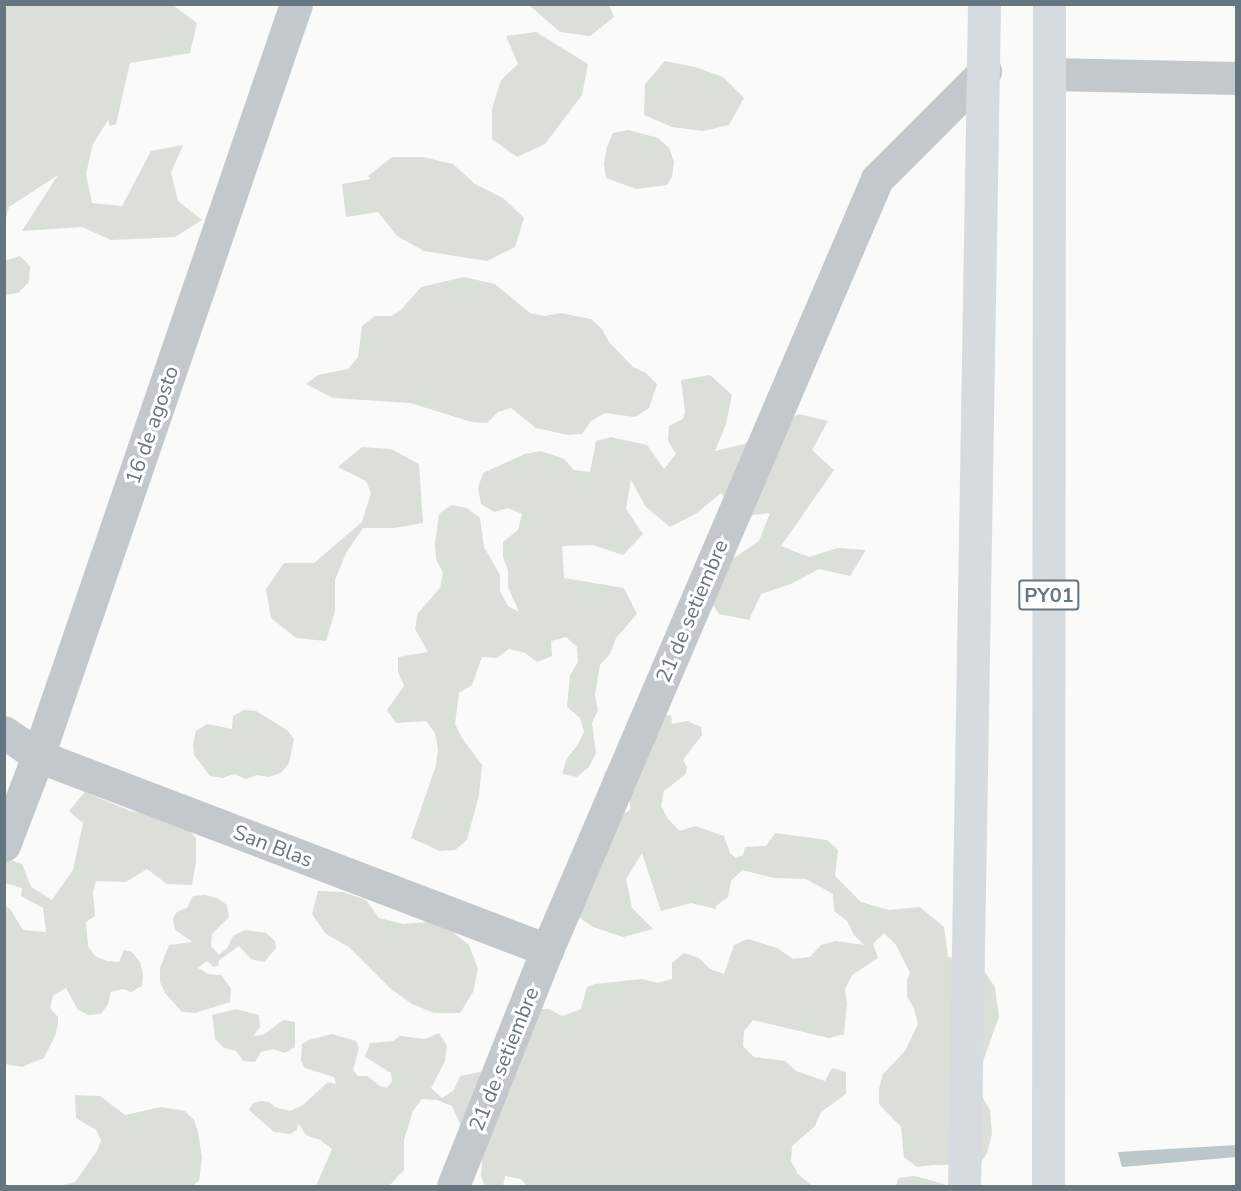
<!DOCTYPE html>
<style>
body{margin:0}
#map{position:relative;width:1241px;height:1191px;overflow:hidden;background:#fafaf8;font-family:"Nunito Sans",sans-serif}
div>[style]{position:absolute}
.green>*{inset:0;background:#dadfd7}
.water>*{inset:0;background:#bbc7cb}
.street>*{height:33px;margin:-16.5px;padding:0 16.5px;transform-origin:16.5px;border-radius:16.5px;background:#c3c8cc}
.highway>*{height:33px;margin:-16.5px;padding:0 16.5px;transform-origin:16.5px;border-radius:16.5px;background:#d6dbdf}
span{translate:-50% -50%;white-space:nowrap;text-align:center;line-height:1.15;-webkit-text-stroke:6px #fff;paint-order:stroke}
.shield-label span{padding:2px 4px;background:#fff;border:2px solid;border-radius:4px;-webkit-text-stroke-width:0}
.shield-label{font-size:20px;color:#657683;font-weight:700}
.street-label{font-size:21px;color:#657683}
.frame{position:absolute;inset:0;border:6px solid #657683;pointer-events:none}
</style>
<div id="map">
<div class="green">
<div style="clip-path:polygon(144px 5px,174px 6px,197px 23px,190px 53px,130px 63px,116px 124px,110px 126px,108px 120px,93px 144px,86px 174px,92px 203px,122px 206px,151px 151px,183px 145px,171px 173px,178px 201px,202px 220px,175px 237px,111px 240px,82px 227px,22px 231px,58px 175px,9px 207px,5px 222px,5px 5px)"></div>
<div style="clip-path:polygon(529px 5px,609px 5px,614px 17px,590px 36px,560px 32px)"></div>
<div style="clip-path:polygon(536px 32px,588px 64px,582px 95px,545px 144px,517px 157px,492px 139px,492px 109px,501px 80px,518px 64px,506px 36px)"></div>
<div style="clip-path:polygon(665px 61px,695px 67px,723px 77px,744px 98px,729px 125px,703px 131px,672px 127px,644px 115px,645px 84px)"></div>
<div style="clip-path:polygon(628px 130px,658px 138px,669px 148px,674px 162px,672px 177px,667px 185px,636px 189px,606px 178px,604px 163px,607px 147px,613px 133px)"></div>
<div style="clip-path:polygon(392px 157px,423px 157px,453px 164px,475px 184px,503px 198px,524px 218px,515px 247px,487px 261px,424px 251px,397px 236px,378px 212px,346px 217px,342px 184px,371px 179px,368px 176px)"></div>
<div style="clip-path:polygon(20px 256px,30px 266px,29px 282px,18px 293px,5px 295px,5px 261px)"></div>
<div style="clip-path:polygon(464px 277px,495px 284px,530px 313px,545px 316px,560px 313px,591px 319px,602px 329px,609px 342px,633px 367px,646px 373px,657px 384px,649px 408px,635px 417px,605px 413px,591px 421px,582px 434px,568px 435px,536px 428px,511px 408px,498px 412px,487px 423px,472px 422px,410px 403px,333px 398px,306px 384px,318px 375px,348px 369px,358px 357px,362px 326px,375px 316px,391px 316px,401px 310px,421px 287px)"></div>
<div style="clip-path:polygon(710px 375px,732px 395px,726px 424px,715px 451px,744px 444px,799px 414px,828px 421px,812px 450px,834px 470px,781px 546px,809px 557px,837px 548px,866px 550px,850px 576px,819px 569px,791px 584px,761px 594px,749px 620px,719px 614px,702px 588px,703px 558px,734px 558px,759px 541px,770px 513px,739px 517px,721px 493px,697px 513px,670px 527px,646px 507px,631px 480px,626px 509px,643px 534px,623px 555px,593px 545px,562px 546px,564px 578px,624px 588px,637px 614px,616px 638px,610px 654px,600px 665px,595px 695px,598px 710px,592px 723px,596px 753px,589px 767px,577px 777px,562px 774px,567px 758px,577px 746px,584px 732px,580px 718px,567px 707px,570px 675px,578px 662px,577px 647px,566px 637px,551px 641px,552px 656px,537px 662px,525px 653px,509px 649px,497px 658px,482px 657px,472px 685px,459px 693px,455px 724px,462px 738px,482px 765px,479px 795px,467px 840px,455px 850px,440px 851px,411px 838px,436px 765px,438px 749px,435px 733px,426px 721px,396px 723px,387px 710px,404px 686px,398px 672px,398px 657px,428px 652px,415px 629px,418px 613px,440px 588px,443px 573px,436px 559px,435px 544px,439px 514px,451px 505px,467px 508px,480px 518px,484px 547px,500px 575px,500px 591px,508px 606px,519px 612px,508px 587px,508px 571px,503px 557px,503px 542px,518px 530px,522px 514px,508px 508px,494px 512px,481px 504px,478px 488px,483px 473px,525px 454px,541px 451px,564px 459px,574px 470px,590px 472px,596px 441px,611px 437px,647px 445px,664px 469px,676px 454px,668px 441px,669px 426px,683px 419px,685px 412px,681px 380px)"></div>
<div style="clip-path:polygon(362px 447px,391px 449px,419px 464px,423px 523px,394px 528px,363px 528px,346px 553px,335px 580px,335px 611px,326px 641px,296px 638px,271px 618px,266px 589px,284px 563px,314px 563px,362px 522px,371px 493px,366px 481px,338px 467px)"></div>
<div style="clip-path:polygon(244px 710px,256px 711px,287px 730px,294px 739px,289px 763px,281px 773px,269px 777px,257px 775px,246px 779px,234px 774px,223px 778px,210px 776px,194px 755px,193px 743px,196px 731px,207px 724px,232px 729px,233px 716px)"></div>
<div style="clip-path:polygon(667px 715px,671px 716px,672px 724px,687px 721px,701px 727px,702px 735px,683px 760px,687px 767px,686px 774px,664px 791px,661px 806px,668px 819px,680px 831px,695px 826px,724px 836px,730px 853px,736px 858px,743px 855px,745px 847px,766px 846px,775px 833px,827px 840px,838px 850px,835px 876px,861px 902px,889px 910px,920px 907px,944px 927px,948px 957px,978px 962px,995px 987px,999px 1017px,978px 1075px,983px 1098px,990px 1110px,992px 1134px,987px 1153px,979px 1165px,933px 1165px,917px 1167px,904px 1157px,901px 1127px,879px 1104px,879px 1089px,883px 1074px,905px 1051px,918px 1024px,914px 1009px,907px 996px,907px 980px,910px 973px,896px 945px,884px 933px,873px 944px,878px 958px,852px 975px,845px 989px,847px 1004px,844px 1034px,829px 1038px,753px 1020px,744px 1031px,743px 1046px,754px 1057px,785px 1061px,796px 1071px,825px 1081px,832px 1068px,846px 1072px,846px 1094px,821px 1112px,815px 1126px,792px 1146px,791px 1161px,798px 1174px,812px 1186px,527px 1186px,521px 1179px,505px 1176px,503px 1186px,485px 1186px,481px 1176px,482px 1160px,471px 1148px,452px 1106px,437px 1100px,422px 1099px,413px 1111px,404px 1140px,404px 1170px,389px 1186px,316px 1186px,332px 1149px,320px 1140px,306px 1135px,298px 1123px,297px 1130px,290px 1134px,274px 1132px,249px 1110px,253px 1103px,261px 1101px,269px 1102px,275px 1107px,290px 1111px,303px 1105px,328px 1082px,336px 1084px,334px 1077px,305px 1068px,301px 1061px,302px 1044px,309px 1040px,332px 1034px,356px 1041px,359px 1048px,353px 1070px,358px 1076px,367px 1076px,380px 1086px,387px 1088px,392px 1081px,391px 1073px,365px 1057px,370px 1043px,393px 1041px,400px 1036px,425px 1039px,439px 1033px,447px 1046px,445px 1061px,431px 1088px,442px 1098px,454px 1090px,460px 1076px,490px 1070px,534px 1009px,549px 1009px,562px 1016px,581px 1009px,587px 987px,595px 984px,642px 979px,657px 983px,672px 979px,672px 963px,684px 953px,699px 958px,710px 969px,724px 974px,734px 945px,748px 939px,777px 948px,793px 959px,810px 957px,821px 945px,836px 941px,864px 945px,854px 935px,847px 921px,834px 911px,833px 894px,806px 879px,774px 878px,742px 870px,731px 881px,728px 897px,716px 906px,716px 909px,691px 903px,661px 911px,642px 853px,626px 879px,632px 908px,653px 929px,623px 937px,593px 927px,569px 910px,616px 818px,630px 810px,630px 802px,607px 781px,604px 774px,611px 763px,660px 716px)"></div>
<div style="clip-path:polygon(85px 792px,130px 811px,180px 820px,196px 838px,196px 862px,192px 885px,167px 884px,147px 869px,126px 882px,96px 881px,93px 892px,95px 916px,86px 922px,88px 946px,95px 956px,107px 961px,119px 962px,124px 950px,132px 952px,140px 962px,143px 974px,142px 986px,131px 992px,123px 989px,111px 992px,108px 1004px,101px 1014px,89px 1015px,78px 1010px,66px 988px,53px 996px,50px 1008px,58px 1017px,58px 1024px,55px 1036px,44px 1058px,22px 1067px,5px 1064px,5px 906px,10px 909px,23px 930px,46px 932px,43px 908px,21px 896px,22px 888px,5px 883px,4px 858px,22px 864px,31px 887px,52px 900px,73px 870px,83px 823px,69px 811px)"></div>
<div style="clip-path:polygon(318px 891px,343px 892px,366px 900px,379px 918px,403px 924px,427px 922px,450px 930px,469px 945px,478px 969px,473px 992px,460px 1013px,434px 1013px,412px 1004px,391px 989px,349px 947px,326px 934px,312px 914px)"></div>
<div style="clip-path:polygon(205px 895px,217px 898px,227px 905px,229px 917px,212px 934px,211px 946px,219px 955px,228px 947px,233px 936px,245px 930px,266px 933px,275px 941px,276px 948px,264px 962px,251px 959px,239px 946px,219px 960px,218px 966px,213px 967px,207px 961px,198px 968px,208px 974px,221px 975px,231px 989px,230px 1002px,195px 1013px,182px 1012px,165px 993px,160px 982px,160px 968px,169px 945px,193px 942px,175px 930px,173px 918px,177px 912px,187px 908px,193px 896px)"></div>
<div style="clip-path:polygon(236px 1009px,259px 1015px,260px 1027px,253px 1036px,263px 1035px,283px 1020px,295px 1022px,295px 1047px,285px 1053px,273px 1049px,261px 1052px,255px 1062px,243px 1061px,236px 1051px,224px 1048px,215px 1039px,214px 1028px,212px 1015px)"></div>
<div style="clip-path:polygon(75px 1095px,100px 1096px,125px 1115px,161px 1107px,185px 1111px,194px 1120px,198px 1132px,202px 1157px,199px 1181px,192px 1186px,59px 1186px,75px 1182px,97px 1151px,101px 1140px,96px 1130px,76px 1118px)"></div>
<div style="clip-path:polygon(914px 1176px,930px 1180px,949px 1186px,896px 1186px,898px 1178px)"></div>
</div>
<div class="water">
<div style="clip-path:polygon(1236px 1145px,1236px 1157px,1122px 1167px,1118px 1152px)"></div>
</div>
<div class="street">
<div style="left:1049px;top:74px;width:187px;rotate:1.2deg"></div>
<div style="left:4px;top:732px;width:42px;rotate:35.2deg"></div>
<div style="left:38px;top:756px;width:545px;rotate:20.86deg"></div>
<div style="left:4px;top:845px;width:95px;rotate:-69.1deg"></div>
<div style="left:38px;top:756px;width:795px;rotate:-71.06deg"></div>
<div style="left:453px;top:1186px;width:254px;rotate:-68.3deg"></div>
<div style="left:547px;top:950px;width:839px;rotate:-66.83deg"></div>
<div style="left:877px;top:179px;width:153px;rotate:-45deg"></div>
</div>
<div class="highway">
<div style="left:964px;top:1186px;width:1182px;rotate:-89.03deg"></div>
<div style="left:1048px;top:1186px;width:1182px;rotate:-89.95deg"></div>
</div>
<div class="shield-label">
<span style="left:1049px;top:595px">PY01</span>
</div>
<div class="street-label">
<span style="left:152px;top:425px;rotate:-71deg">16 de agosto</span>
<span style="left:692px;top:611px;rotate:-67deg">21 de setiembre</span>
<span style="left:273px;top:846px;rotate:21deg">San Blas</span>
<span style="left:504px;top:1059px;rotate:-68deg">21 de setiembre</span>
</div>
<div class="frame"></div>
</div>
